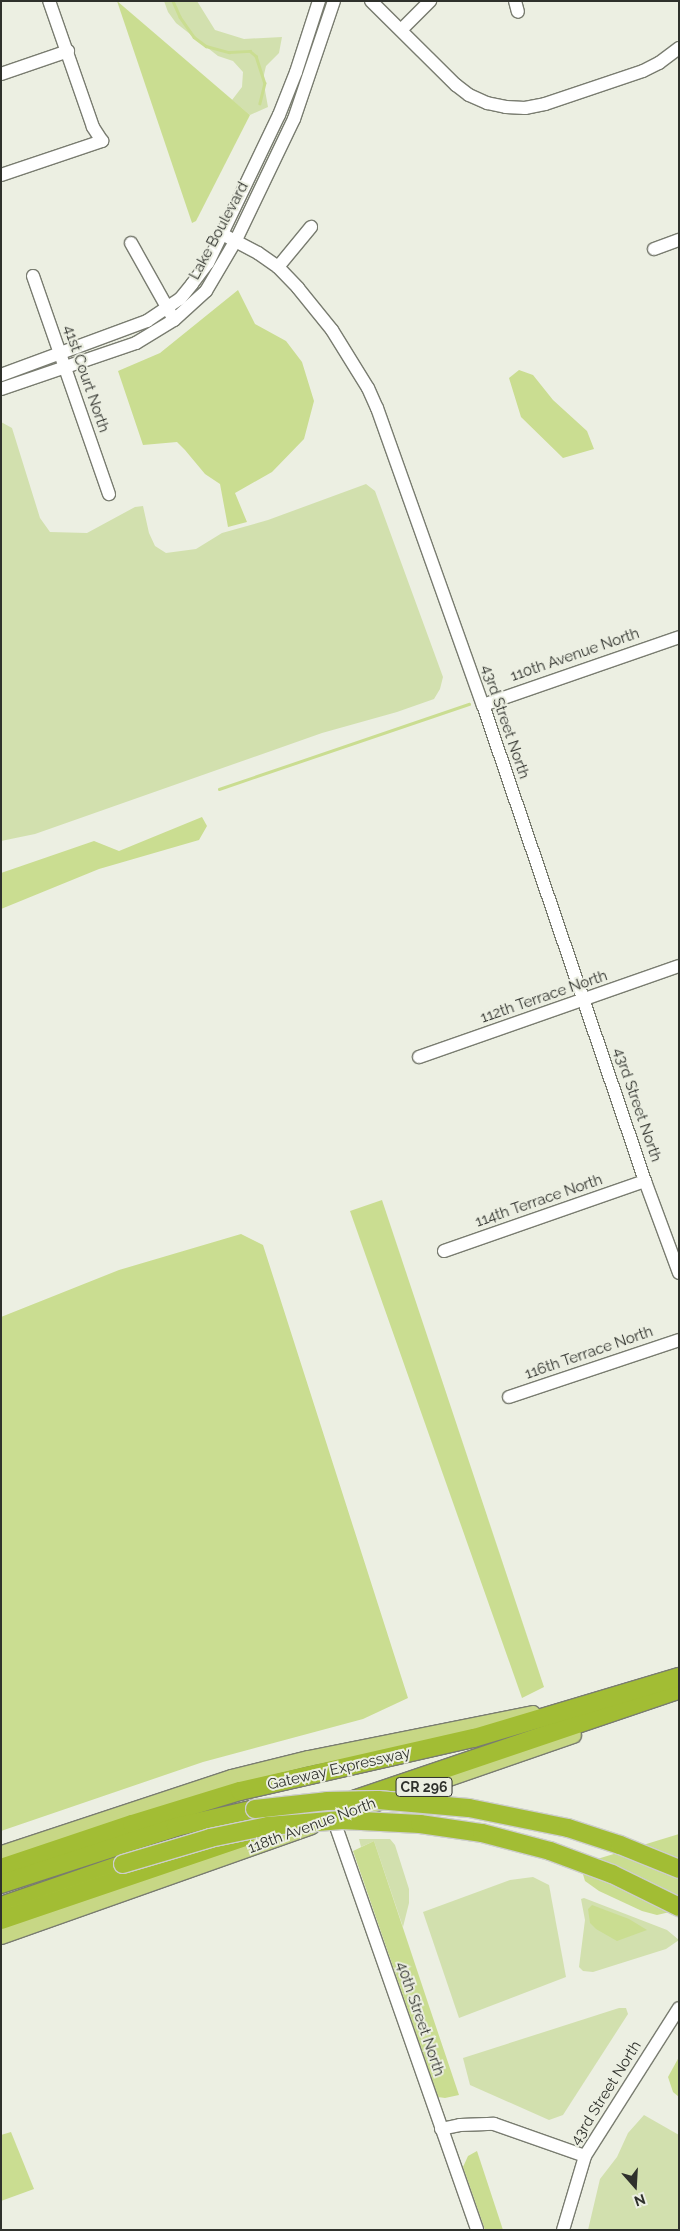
<!DOCTYPE html>
<style>
body{margin:0}
#map{position:relative;width:680px;height:2231px;overflow:hidden;background:#ecefe2;font-family:Raleway,sans-serif}
div>[style]{position:absolute}
.green>*{inset:0;background:#d2e0ae}
.water>*{inset:0;background:#cadd91}
.stream>*{height:2.5px;margin:-1.25px;padding:0 1.25px;transform-origin:1.25px;border-radius:1.25px;background:#cadd91}
.roads{filter:drop-shadow(1px 0 #797c70) drop-shadow(-1px 0 #797c70) drop-shadow(0 1px #797c70) drop-shadow(0 -1px #797c70)}
.minor>*{height:12px;margin:-6px;padding:0 6px;transform-origin:6px;border-radius:6px;background:#fff}
.major>*{height:15px;margin:-7.5px;padding:0 7.5px;transform-origin:7.5px;border-radius:7.5px;background:#c7d785}
.highway>*{height:18px;margin:-9px;padding:0 9px;transform-origin:9px;border-radius:9px;background:#a2bd34}
.bridges{filter:drop-shadow(1px 0 #cdcecc) drop-shadow(-1px 0 #cdcecc) drop-shadow(0 1px #cdcecc) drop-shadow(0 -1px #cdcecc)}
.highway-bridge>*{height:18px;margin:-9px;padding:0 9px;transform-origin:9px;border-radius:9px;background:#a2bd34}
span{translate:-50% -50%;white-space:nowrap;text-align:center;line-height:1.15;-webkit-text-stroke:4px #ecefe2;paint-order:stroke}
.shield-label span{padding:1px 4px;background:#ecefe2;border:1px solid;border-radius:4px;-webkit-text-stroke-width:0}
.shield-label{font-size:14px;color:#2f312c;font-weight:700}
.street-label{font-size:15px;color:#2f312c}
.frame{position:absolute;inset:0;border:2px solid #2f312c;pointer-events:none}
.north{position:absolute;left:610px;top:2161px;width:50px;height:50px;-webkit-text-stroke:4px #ecefe2;paint-order:stroke;rotate:161deg;font-size:14px;font-weight:700;line-height:20px;text-align:center;color:#2f312c}
.north::after{content:'';display:block;margin:auto;width:18px;height:22px;background:#2f312c;clip-path:polygon(50% 0,100% 100%,50% 72%,0 100%)}
</style>
<div id="map">
<div class="green">
<div style="clip-path:polygon(164px 1px,197px 1px,215px 30px,244px 39px,282px 37px,279px 53px,266px 66px,263px 79px,268px 107px,250px 115px,232px 100px,242px 87px,243px 72px,233px 61px,218px 56px,176px 23px,168px 12px)"></div>
<div style="clip-path:polygon(1px 422px,12px 428px,40px 518px,50px 532px,87px 533px,135px 507px,143px 506px,149px 533px,155px 546px,166px 553px,196px 549px,222px 533px,268px 520px,366px 484px,375px 491px,443px 677px,440px 689px,434px 699px,397px 712px,322px 733px,35px 834px,1px 841px)"></div>
<div style="clip-path:polygon(359px 1839px,390px 1839px,395px 1845px,409px 1889px,409px 1903px,403px 1927px,374px 1841px,361px 1847px)"></div>
<div style="clip-path:polygon(533px 1877px,549px 1885px,566px 1977px,459px 2018px,423px 1912px,510px 1880px)"></div>
<div style="clip-path:polygon(584px 1898px,667px 1930px,679px 1940px,666px 1949px,593px 1972px,583px 1971px,579px 1967px,585px 1920px,581px 1899px)"></div>
<div style="clip-path:polygon(619px 2008px,626px 2008px,628px 2014px,563px 2115px,549px 2120px,470px 2085px,463px 2058px)"></div>
<div style="clip-path:polygon(644px 2115px,679px 2135px,679px 2230px,588px 2230px,600px 2179px,617px 2157px,628px 2133px)"></div>
</div>
<div class="water">
<div style="clip-path:polygon(117px 1px,250px 115px,196px 221px,192px 223px)"></div>
<div style="clip-path:polygon(238px 290px,255px 324px,286px 341px,302px 362px,314px 401px,304px 439px,272px 472px,235px 493px,247px 522px,228px 527px,220px 484px,205px 474px,185px 450px,177px 442px,143px 445px,118px 371px,160px 353px)"></div>
<div style="clip-path:polygon(519px 370px,533px 375px,553px 400px,587px 431px,594px 449px,563px 458px,521px 417px,509px 378px)"></div>
<div style="clip-path:polygon(202px 817px,207px 826px,199px 840px,99px 869px,1px 909px,1px 873px,94px 841px,119px 851px)"></div>
<div style="clip-path:polygon(382px 1200px,544px 1687px,522px 1698px,350px 1211px)"></div>
<div style="clip-path:polygon(241px 1234px,263px 1245px,408px 1698px,363px 1719px,203px 1762px,1px 1831px,1px 1317px,119px 1270px)"></div>
<div style="clip-path:polygon(679px 1834px,679px 1908px,674px 1911px,657px 1915px,642px 1911px,599px 1891px,585px 1881px,582px 1871px,594px 1860px)"></div>
<div style="clip-path:polygon(374px 1841px,429px 2006px,459px 2095px,445px 2098px,438px 2097px,353px 1851px)"></div>
<div style="clip-path:polygon(592px 1905px,629px 1919px,647px 1930px,617px 1941px,596px 1929px,590px 1923px,588px 1909px)"></div>
<div style="clip-path:polygon(679px 2057px,679px 2097px,673px 2092px,668px 2077px)"></div>
<div style="clip-path:polygon(11px 2132px,34px 2189px,1px 2201px,1px 2135px)"></div>
<div style="clip-path:polygon(477px 2151px,503px 2230px,485px 2230px,463px 2167px,468px 2156px)"></div>
</div>
<div class="stream">
<div style="left:173px;top:1px;width:17px;rotate:66deg"></div>
<div style="left:180px;top:17px;width:24px;rotate:55deg"></div>
<div style="left:194px;top:37px;width:15px;rotate:37deg"></div>
<div style="left:206px;top:46px;width:24px;rotate:15deg"></div>
<div style="left:229px;top:52px;width:21px;rotate:-3deg"></div>
<div style="left:250px;top:51px;width:8px;rotate:40deg"></div>
<div style="left:256px;top:56px;width:28px;rotate:72deg"></div>
<div style="left:265px;top:83px;width:21px;rotate:104deg"></div>
<div style="left:219px;top:789px;width:264px;rotate:-18.8deg"></div>
</div>
<div class="roads">
<div class="minor">
<div style="left:371px;top:1px;width:120px;rotate:44.7deg"></div>
<div style="left:456px;top:85px;width:16px;rotate:38deg"></div>
<div style="left:469px;top:95px;width:20px;rotate:24deg"></div>
<div style="left:487px;top:103px;width:19px;rotate:12deg"></div>
<div style="left:506px;top:107px;width:19px;rotate:3deg"></div>
<div style="left:525px;top:108px;width:20px;rotate:-11deg"></div>
<div style="left:545px;top:104px;width:103px;rotate:-18.6deg"></div>
<div style="left:643px;top:71px;width:18px;rotate:-27deg"></div>
<div style="left:659px;top:63px;width:25px;rotate:-37deg"></div>
<div style="left:515px;top:1px;width:11px;rotate:75deg"></div>
<div style="left:402px;top:29px;width:40px;rotate:-45deg"></div>
<div style="left:1px;top:74px;width:71px;rotate:-18.9deg"></div>
<div style="left:1px;top:175px;width:107px;rotate:-18.6deg"></div>
<div style="left:102px;top:141px;width:17px;rotate:-123deg"></div>
<div style="left:93px;top:127px;width:133px;rotate:-109.2deg"></div>
<div style="left:222px;top:234px;width:41px;rotate:27.8deg"></div>
<div style="left:258px;top:253px;width:24px;rotate:35deg"></div>
<div style="left:278px;top:267px;width:29px;rotate:46deg"></div>
<div style="left:298px;top:288px;width:54px;rotate:51deg"></div>
<div style="left:332px;top:330px;width:68px;rotate:58.2deg"></div>
<div style="left:368px;top:388px;width:22px;rotate:66deg"></div>
<div style="left:377px;top:408px;width:315px;rotate:70.4deg"></div>
<div style="left:483px;top:705px;width:503px;rotate:71.2deg"></div>
<div style="left:645px;top:1181px;width:98px;rotate:69.7deg"></div>
<div style="left:131px;top:243px;width:84px;rotate:60.7deg"></div>
<div style="left:654px;top:249px;width:27px;rotate:-20deg"></div>
<div style="left:278px;top:267px;width:52px;rotate:-50.5deg"></div>
<div style="left:33px;top:276px;width:231px;rotate:70.8deg"></div>
<div style="left:1px;top:375px;width:156px;rotate:-20.3deg"></div>
<div style="left:147px;top:321px;width:40px;rotate:-34deg"></div>
<div style="left:180px;top:299px;width:19px;rotate:-51deg"></div>
<div style="left:192px;top:284px;width:26px;rotate:-53deg"></div>
<div style="left:208px;top:263px;width:164px;rotate:-64.4deg"></div>
<div style="left:279px;top:115px;width:46px;rotate:-68.4deg"></div>
<div style="left:296px;top:72px;width:75px;rotate:-72.1deg"></div>
<div style="left:1px;top:389px;width:143px;rotate:-18.8deg"></div>
<div style="left:136px;top:343px;width:44px;rotate:-31.2deg"></div>
<div style="left:174px;top:320px;width:43px;rotate:-42.2deg"></div>
<div style="left:206px;top:291px;width:59px;rotate:-59.5deg"></div>
<div style="left:236px;top:240px;width:134px;rotate:-64.4deg"></div>
<div style="left:294px;top:119px;width:125px;rotate:-71.3deg"></div>
<div style="left:483px;top:705px;width:207px;rotate:-19.1deg"></div>
<div style="left:419px;top:1057px;width:275px;rotate:-19.3deg"></div>
<div style="left:444px;top:1251px;width:213px;rotate:-19.2deg"></div>
<div style="left:509px;top:1397px;width:179px;rotate:-18.5deg"></div>
<div style="left:333px;top:1818px;width:436px;rotate:70.7deg"></div>
<div style="left:441px;top:2129px;width:19px;rotate:-12deg"></div>
<div style="left:460px;top:2125px;width:34px;rotate:-2deg"></div>
<div style="left:494px;top:2124px;width:96px;rotate:19.4deg"></div>
<div style="left:563px;top:2230px;width:77px;rotate:-73.4deg"></div>
<div style="left:585px;top:2156px;width:175px;rotate:-57.6deg"></div>
</div>
<div class="major">
<div style="left:333px;top:1818px;width:254px;rotate:-19.1deg"></div>
<div style="left:1px;top:1853px;width:242px;rotate:-18.3deg"></div>
<div style="left:231px;top:1777px;width:79px;rotate:-13.9deg"></div>
<div style="left:308px;top:1758px;width:229px;rotate:-11.3deg"></div>
<div style="left:1px;top:1936px;width:329px;rotate:-19.5deg"></div>
</div>
<div class="highway">
<div style="left:291px;top:1821px;width:410px;rotate:-18.7deg"></div>
<div style="left:1px;top:1868px;width:138px;rotate:-18.6deg"></div>
<div style="left:132px;top:1824px;width:113px;rotate:-17deg"></div>
<div style="left:240px;top:1791px;width:240px;rotate:-12.8deg"></div>
<div style="left:474px;top:1738px;width:214px;rotate:-16.6deg"></div>
<div style="left:1px;top:1884px;width:184px;rotate:-18deg"></div>
<div style="left:176px;top:1827px;width:81px;rotate:-12.8deg"></div>
<div style="left:1px;top:1906px;width:129px;rotate:-19deg"></div>
<div style="left:1px;top:1920px;width:258px;rotate:-18.8deg"></div>
</div>
</div>
<div class="bridges">
<div class="highway-bridge">
<div style="left:255px;top:1809px;width:72px;rotate:-6.3deg"></div>
<div style="left:327px;top:1801px;width:51px;rotate:-1.1deg"></div>
<div style="left:378px;top:1800px;width:91px;rotate:5deg"></div>
<div style="left:469px;top:1808px;width:101px;rotate:11.4deg"></div>
<div style="left:568px;top:1828px;width:55px;rotate:18.1deg"></div>
<div style="left:620px;top:1845px;width:64px;rotate:22.1deg"></div>
<div style="left:123px;top:1864px;width:91px;rotate:-16.6deg"></div>
<div style="left:210px;top:1838px;width:59px;rotate:-11.7deg"></div>
<div style="left:268px;top:1826px;width:74px;rotate:-4.6deg"></div>
<div style="left:342px;top:1820px;width:78px;rotate:2.9deg"></div>
<div style="left:420px;top:1824px;width:63px;rotate:8.3deg"></div>
<div style="left:482px;top:1833px;width:70px;rotate:14.8deg"></div>
<div style="left:550px;top:1851px;width:66px;rotate:20.4deg"></div>
<div style="left:612px;top:1874px;width:75px;rotate:26.2deg"></div>
</div>
</div>
<div class="shield-label">
<span style="left:424px;top:1787px">CR 296</span>
</div>
<div class="street-label">
<span style="left:219px;top:231px;rotate:-62deg">Lake Boulevard</span>
<span style="left:86px;top:379px;rotate:71deg">41st Court North</span>
<span style="left:575px;top:655px;rotate:-19deg">110th Avenue North</span>
<span style="left:505px;top:722px;rotate:71deg">43rd Street North</span>
<span style="left:544px;top:997px;rotate:-19deg">112th Terrace North</span>
<span style="left:637px;top:1105px;rotate:71deg">43rd Street North</span>
<span style="left:539px;top:1201px;rotate:-19deg">114th Terrace North</span>
<span style="left:589px;top:1353px;rotate:-19deg">116th Terrace North</span>
<span style="left:339px;top:1769px;rotate:-13deg">Gateway Expressway</span>
<span style="left:312px;top:1826px;rotate:-20deg">118th Avenue North</span>
<span style="left:420px;top:2019px;rotate:71deg">40th Street North</span>
<span style="left:606px;top:2093px;rotate:-58deg">43rd Street North</span>
</div>
<div class="frame"></div>
<div class="north">N</div>
</div>
